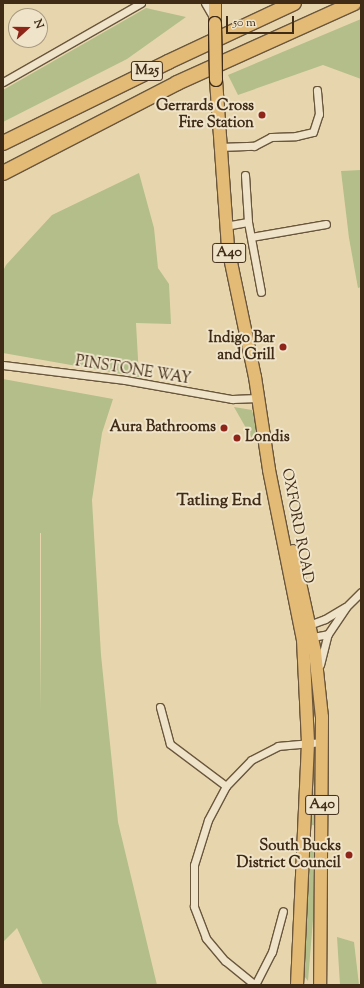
<!DOCTYPE html>
<style>
body{margin:0}
#map{position:relative;width:364px;height:988px;overflow:hidden;background:#e7d6ad;font-family:"Sorts Mill Goudy",serif}
div>[style]{position:absolute}
.green>*{inset:0;background:#b3be8b}
.roads{filter:drop-shadow(1px 0 #6a563c) drop-shadow(-1px 0 #6a563c) drop-shadow(0 1px #6a563c) drop-shadow(0 -1px #6a563c)}
.minor>*{height:7px;margin:-3.5px;padding:0 3.5px;transform-origin:3.5px;border-radius:3.5px;background:#efe4ca}
.primary>*{height:12px;margin:-6px;padding:0 6px;transform-origin:6px;border-radius:6px;background:#e4bb76}
.motorway>*{height:14px;margin:-7px;padding:0 7px;transform-origin:7px;border-radius:7px;background:#e4bb76}
.bridges{filter:drop-shadow(1px 0 #402b17) drop-shadow(-1px 0 #402b17) drop-shadow(0 1px #402b17) drop-shadow(0 -1px #402b17)}
.primary-bridge>*{height:12px;margin:-6px;padding:0 6px;transform-origin:6px;border-radius:6px;background:#e4bb76}
.dots>*{width:11px;height:11px;translate:-50% -50%;box-sizing:border-box;border:2px solid #efe4ca;border-radius:50%}
span{translate:-50% -50%;white-space:nowrap;text-align:center;line-height:1.15;-webkit-text-stroke:4px #efe4ca;paint-order:stroke}
.shield-label span{padding:1px 3px;background:#efe4ca;border:1px solid;border-radius:3px;-webkit-text-stroke-width:0}
.shield-label{font-size:14px;color:#402b17;font-weight:700}
.poi-label{font-size:15px;color:#402b17;font-weight:700}
.right{translate:-100% -50%;text-align:right}
.left{translate:0 -50%;text-align:left}
.street-label{font-size:15px;color:#402b17}
.quarter-label{font-size:17px;color:#402b17;font-weight:700}
.frame{position:absolute;inset:0;border:4px solid #402b17;pointer-events:none}
.north{position:absolute;left:8px;top:8px;width:40px;height:40px;box-sizing:border-box;background:#efe4ca;border:1px solid #a99a82;border-radius:50%;rotate:69deg;font-size:11px;font-weight:700;line-height:16px;text-align:center;color:#402b17}
.north::after{content:'';display:block;margin:auto;width:14px;height:18px;background:#8f2418;clip-path:polygon(50% 0,100% 100%,50% 72%,0 100%)}
.scale{position:absolute;left:226px;top:16px;width:68px;height:18px;box-sizing:border-box;border:2px solid #402b17;border-top:0;padding-left:5px;font-size:12px;line-height:14px;white-space:nowrap;color:#402b17;-webkit-text-stroke:3px #efe4ca;paint-order:stroke}
</style>
<div id="map">
<div class="green">
<div style="clip-path:polygon(146px 8px,186px 17px,127px 59px,3px 122px,3px 90px)"></div>
<div style="clip-path:polygon(361px 19px,361px 79px,323px 65px,238px 95px,228px 75px)"></div>
<div style="clip-path:polygon(361px 170px,361px 287px,358px 288px,349px 238px,341px 171px)"></div>
<div style="clip-path:polygon(139px 173px,154px 228px,158px 268px,169px 284px,171px 324px,136px 323px,139px 377px,3px 353px,3px 271px,6px 265px,52px 215px)"></div>
<div style="clip-path:polygon(evenodd,3px 379px,113px 399px,102px 433px,92px 500px,101px 655px,118px 822px,157px 985px,43px 985px,17px 928px,3px 942px,3px 379px,40px 533px,41px 533px,41px 711px,40px 618px,40px 533px)"></div>
<div style="clip-path:polygon(234px 407px,252px 410px,260px 442px,254px 442px)"></div>
<div style="clip-path:polygon(314px 778px,318px 780px,318px 826px,312px 825px)"></div>
<div style="clip-path:polygon(316px 845px,318px 858px,308px 981px,300px 971px,309px 854px)"></div>
<div style="clip-path:polygon(337px 937px,354px 942px,359px 985px,340px 985px)"></div>
</div>
<div class="roads">
<div class="minor">
<div style="left:205px;top:3px;width:16px;rotate:60deg"></div>
<div style="left:3px;top:82px;width:159px;rotate:-29.8deg"></div>
<div style="left:219px;top:147px;width:35px;rotate:-2deg"></div>
<div style="left:254px;top:146px;width:19px;rotate:-28deg"></div>
<div style="left:271px;top:137px;width:25px;rotate:-2deg"></div>
<div style="left:296px;top:136px;width:17px;rotate:-13deg"></div>
<div style="left:313px;top:132px;width:19px;rotate:-72deg"></div>
<div style="left:319px;top:114px;width:24px;rotate:-95deg"></div>
<div style="left:245px;top:175px;width:47px;rotate:86.3deg"></div>
<div style="left:248px;top:222px;width:71px;rotate:79.5deg"></div>
<div style="left:225px;top:226px;width:23px;rotate:-10deg"></div>
<div style="left:251px;top:237px;width:76px;rotate:-9.8deg"></div>
<div style="left:3px;top:365px;width:123px;rotate:7deg"></div>
<div style="left:125px;top:380px;width:109px;rotate:10.1deg"></div>
<div style="left:232px;top:399px;width:26px;rotate:-2deg"></div>
<div style="left:306px;top:626px;width:20px;rotate:-20deg"></div>
<div style="left:325px;top:619px;width:23px;rotate:-31deg"></div>
<div style="left:308px;top:638px;width:20px;rotate:-11deg"></div>
<div style="left:328px;top:634px;width:32px;rotate:-56deg"></div>
<div style="left:346px;top:607px;width:21px;rotate:-45deg"></div>
<div style="left:320px;top:665px;width:32px;rotate:-76deg"></div>
<div style="left:160px;top:707px;width:38px;rotate:75deg"></div>
<div style="left:170px;top:744px;width:70px;rotate:36.9deg"></div>
<div style="left:255px;top:985px;width:38px;rotate:-141deg"></div>
<div style="left:225px;top:961px;width:30px;rotate:-130deg"></div>
<div style="left:206px;top:938px;width:34px;rotate:-111deg"></div>
<div style="left:194px;top:906px;width:41px;rotate:-90deg"></div>
<div style="left:194px;top:865px;width:47px;rotate:-72.7deg"></div>
<div style="left:208px;top:820px;width:38px;rotate:-62deg"></div>
<div style="left:226px;top:786px;width:36px;rotate:-46deg"></div>
<div style="left:251px;top:760px;width:30px;rotate:-27deg"></div>
<div style="left:278px;top:746px;width:44px;rotate:-5.2deg"></div>
<div style="left:255px;top:985px;width:37px;rotate:-63deg"></div>
<div style="left:272px;top:952px;width:42px;rotate:-75deg"></div>
</div>
<div class="primary">
<div style="left:215px;top:3px;width:20px;rotate:90deg"></div>
<div style="left:216px;top:80px;width:168px;rotate:85.9deg"></div>
<div style="left:228px;top:248px;width:132px;rotate:78.2deg"></div>
<div style="left:255px;top:377px;width:94px;rotate:81.4deg"></div>
<div style="left:269px;top:470px;width:173px;rotate:78.7deg"></div>
<div style="left:303px;top:640px;width:103px;rotate:87.2deg"></div>
<div style="left:308px;top:743px;width:242px;rotate:92.6deg"></div>
<div style="left:293px;top:551px;width:103px;rotate:77.7deg"></div>
<div style="left:315px;top:652px;width:65px;rotate:83.9deg"></div>
<div style="left:322px;top:717px;width:268px;rotate:90.4deg"></div>
</div>
<div class="motorway">
<div style="left:3px;top:143px;width:184px;rotate:-26.1deg"></div>
<div style="left:168px;top:62px;width:139px;rotate:-25.1deg"></div>
<div style="left:3px;top:173px;width:196px;rotate:-27.3deg"></div>
<div style="left:177px;top:83px;width:194px;rotate:-24.3deg"></div>
</div>
</div>
<div class="bridges">
<div class="primary-bridge">
<div style="left:215px;top:23px;width:57px;rotate:89deg"></div>
</div>
</div>
<div class="dots">
<div style="left:262px;top:115px;background:#8f2418"></div>
<div style="left:283px;top:347px;background:#8f2418"></div>
<div style="left:224px;top:428px;background:#8f2418"></div>
<div style="left:237px;top:438px;background:#8f2418"></div>
<div style="left:349px;top:855px;background:#8f2418"></div>
</div>
<div class="shield-label">
<span style="left:147px;top:71px">M25</span>
<span style="left:229px;top:253px">A40</span>
<span style="left:322px;top:805px">A40</span>
</div>
<div class="poi-label">
<span class="right" style="left:254px;top:115px">Gerrards Cross<br>Fire Station</span>
<span class="right" style="left:275px;top:347px">Indigo Bar<br>and Grill</span>
<span class="right" style="left:216px;top:428px">Aura Bathrooms</span>
<span class="left" style="left:245px;top:438px">Londis</span>
<span class="right" style="left:341px;top:855px">South Bucks<br>District Council</span>
</div>
<div class="street-label">
<span style="left:133px;top:371px;rotate:9deg">PINSTONE WAY</span>
<span style="left:297px;top:526px;rotate:79deg">OXFORD ROAD</span>
</div>
<div class="quarter-label">
<span style="left:219px;top:502px">Tatling End</span>
</div>
<div class="frame"></div>
<div class="north">N</div>
<div class="scale">50 m</div>
</div>
